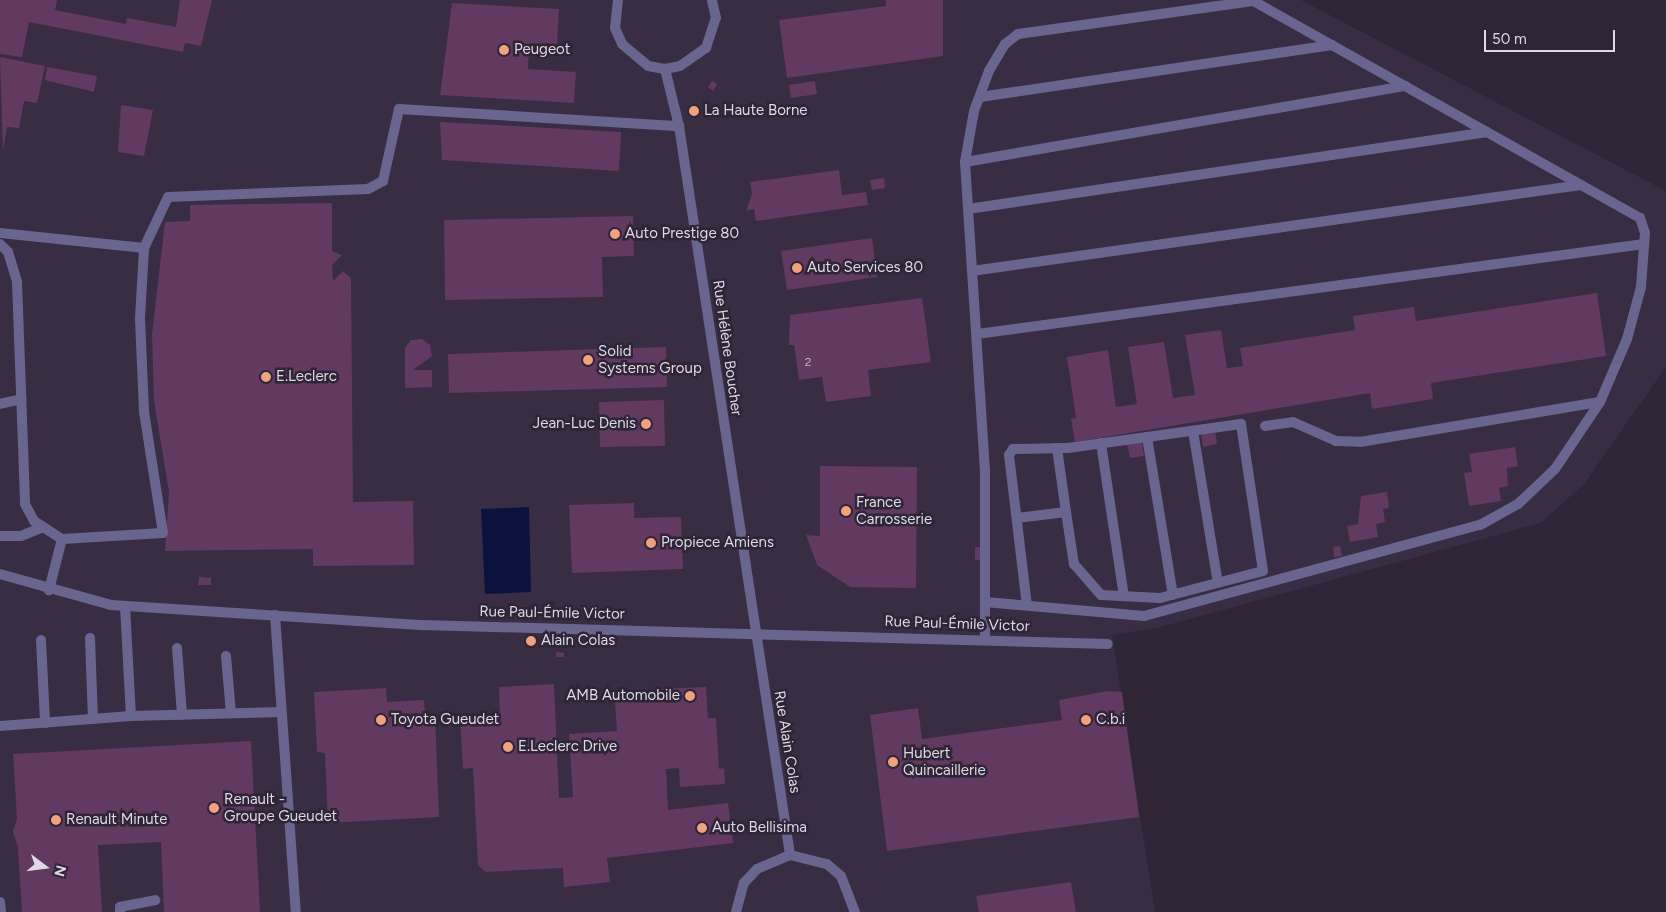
<!DOCTYPE html>
<meta charset="utf-8">
<style>
body{margin:0}
#map{position:relative;width:1666px;height:912px;overflow:hidden;background:#2e2536;font-family:Figtree,sans-serif}
div>[style]{position:absolute}
.built>*{inset:0;background:#382d43}
.water>*{inset:0;background:#0b123e}
.building>*{inset:0;background:#623961}
.service>*{height:10px;margin:-5px;padding:0 5px;transform-origin:5px;border-radius:5px;background:#6a658e}
.minor>*{height:10px;margin:-5px;padding:0 5px;transform-origin:5px;border-radius:5px;background:#6a658e}
.dots>*{width:14px;height:14px;translate:-50% -50%;box-sizing:border-box;border:2px solid #2e2536;border-radius:50%}
span{translate:-50% -50%;white-space:nowrap;text-align:center;line-height:1.15;-webkit-text-stroke:5px #2e2536;paint-order:stroke}
.number-label{font-size:12px;color:#c0b1c4}
.number-label span{-webkit-text-stroke-width:0}
.poi-label{font-size:15px;color:#dfd9e5}
.left{translate:0 -50%;text-align:left}
.right{translate:-100% -50%;text-align:right}
.street-label{font-size:15px;color:#dfd9e5}
.north{position:absolute;left:20px;top:842px;width:50px;height:50px;-webkit-text-stroke:4px #2e2536;paint-order:stroke;rotate:105deg;font-size:14px;font-weight:700;line-height:20px;text-align:center;color:#dfd9e5}
.north::after{content:'';display:block;margin:auto;width:18px;height:22px;background:#dfd9e5;clip-path:polygon(50% 0,100% 100%,50% 72%,0 100%)}
.scale{position:absolute;left:1484px;top:30px;width:131px;height:22px;box-sizing:border-box;border:2px solid #dfd9e5;border-top:0;padding-left:6px;font-size:15px;line-height:18px;white-space:nowrap;color:#dfd9e5;-webkit-text-stroke:4px #2e2536;paint-order:stroke}
</style>
<div id="map">
<div class="built">
<div style="clip-path:polygon(0 0,1301px 0,1666px 191px,1666px 367px,1584px 484px,1541px 523px,1157px 628px,1112px 635px,1155px 912px,0 912px)"></div>
</div>
<div class="water">
<div style="clip-path:polygon(529px 507px,531px 592px,485px 594px,481px 509px)"></div>
</div>
<div class="building">
<div style="clip-path:polygon(0 0,57px 0,55px 10px,126px 24px,127px 18px,176px 27px,180px 0,212px 0,201px 46px,185px 43px,183px 52px,29px 22px,22px 57px,0 54px)"></div>
<div style="clip-path:polygon(886px 0,943px 0,943px 56px,787px 78px,779px 20px,886px 6px)"></div>
<div style="clip-path:polygon(452px 3px,559px 9px,557px 47px,529px 45px,528px 69px,576px 72px,574px 103px,440px 95px)"></div>
<div style="clip-path:polygon(0 57px,45px 66px,37px 103px,24px 101px,19px 128px,7px 127px,3px 151px)"></div>
<div style="clip-path:polygon(47px 67px,97px 76px,94px 92px,45px 80px)"></div>
<div style="clip-path:polygon(712px 81px,717px 84px,713px 91px,708px 87px)"></div>
<div style="clip-path:polygon(815px 81px,817px 94px,791px 98px,789px 85px)"></div>
<div style="clip-path:polygon(121px 105px,153px 110px,144px 156px,118px 152px)"></div>
<div style="clip-path:polygon(440px 122px,621px 132px,619px 171px,442px 160px)"></div>
<div style="clip-path:polygon(839px 170px,842px 195px,866px 192px,868px 205px,756px 221px,754px 209px,746px 211px,752px 194px,750px 182px)"></div>
<div style="clip-path:polygon(884px 178px,885px 188px,872px 190px,870px 180px)"></div>
<div style="clip-path:polygon(332px 203px,332px 251px,342px 255px,332px 265px,333px 281px,343px 271px,351px 278px,353px 502px,413px 501px,414px 565px,313px 566px,313px 549px,165px 551px,169px 492px,154px 401px,152px 335px,165px 222px,190px 221px,190px 205px)"></div>
<div style="clip-path:polygon(633px 216px,634px 256px,602px 257px,603px 297px,445px 300px,444px 220px)"></div>
<div style="clip-path:polygon(872px 238px,877px 277px,787px 290px,781px 251px)"></div>
<div style="clip-path:polygon(1597px 293px,1606px 356px,1431px 383px,1433px 399px,1372px 409px,1370px 393px,1075px 442px,1071px 419px,1076px 418px,1067px 357px,1108px 350px,1116px 407px,1137px 404px,1128px 347px,1164px 342px,1173px 398px,1195px 395px,1185px 335px,1221px 330px,1227px 368px,1243px 366px,1240px 348px,1355px 330px,1353px 316px,1414px 307px,1416px 321px)"></div>
<div style="clip-path:polygon(922px 298px,931px 362px,868px 370px,871px 396px,826px 402px,822px 377px,799px 380px,794px 345px,789px 345px,790px 315px)"></div>
<div style="clip-path:polygon(422px 339px,430px 345px,432px 356px,413px 370px,432px 370px,432px 387px,405px 388px,405px 348px,411px 340px)"></div>
<div style="clip-path:polygon(666px 347px,667px 387px,449px 393px,448px 354px)"></div>
<div style="clip-path:polygon(664px 400px,665px 446px,600px 447px,599px 402px)"></div>
<div style="clip-path:polygon(1215px 430px,1217px 444px,1203px 447px,1201px 432px)"></div>
<div style="clip-path:polygon(1142px 442px,1144px 456px,1130px 458px,1127px 444px)"></div>
<div style="clip-path:polygon(1515px 447px,1518px 466px,1507px 468px,1508px 486px,1499px 488px,1501px 501px,1469px 506px,1464px 473px,1472px 472px,1469px 454px)"></div>
<div style="clip-path:polygon(820px 466px,917px 467px,916px 588px,850px 587px,817px 565px,806px 535px,820px 536px)"></div>
<div style="clip-path:polygon(1387px 492px,1389px 508px,1383px 509px,1385px 522px,1376px 524px,1378px 537px,1350px 542px,1347px 526px,1358px 524px,1361px 496px)"></div>
<div style="clip-path:polygon(634px 503px,634px 518px,681px 517px,683px 569px,572px 573px,569px 505px)"></div>
<div style="clip-path:polygon(1340px 546px,1342px 556px,1334px 557px,1333px 547px)"></div>
<div style="clip-path:polygon(975px 547px,982px 547px,982px 560px,975px 560px)"></div>
<div style="clip-path:polygon(199px 577px,211px 578px,211px 585px,198px 585px)"></div>
<div style="clip-path:polygon(556px 652px,564px 653px,564px 657px,556px 657px)"></div>
<div style="clip-path:polygon(554px 684px,559px 798px,573px 797px,569px 734px,617px 731px,615px 702px,662px 699px,661px 689px,706px 687px,708px 718px,716px 718px,719px 769px,724px 768px,725px 784px,680px 787px,679px 768px,666px 769px,668px 810px,728px 803px,733px 843px,607px 858px,610px 882px,564px 887px,563px 868px,486px 872px,478px 865px,473px 768px,463px 769px,460px 720px,500px 718px,499px 687px)"></div>
<div style="clip-path:polygon(386px 688px,387px 702px,424px 700px,425px 716px,435px 716px,439px 817px,328px 823px,325px 753px,317px 752px,314px 692px)"></div>
<div style="clip-path:polygon(1108px 691px,1122px 692px,1139px 817px,887px 851px,870px 715px,918px 708px,922px 739px,1062px 720px,1059px 700px)"></div>
<div style="clip-path:polygon(251px 741px,260px 912px,164px 912px,161px 842px,98px 845px,102px 912px,22px 912px,18px 847px,13px 832px,17px 818px,13px 754px)"></div>
<div style="clip-path:polygon(1071px 882px,1076px 912px,979px 912px,976px 896px)"></div>
</div>
<div class="service">
<div style="left:980px;top:97px;width:356px;rotate:-8.4deg"></div>
<div style="left:965px;top:162px;width:447px;rotate:-9.8deg"></div>
<div style="left:968px;top:209px;width:525px;rotate:-8.44deg"></div>
<div style="left:0;top:233px;width:145px;rotate:5.9deg"></div>
<div style="left:144px;top:248px;width:56px;rotate:-64.8deg"></div>
<div style="left:168px;top:197px;width:200px;rotate:-2.3deg"></div>
<div style="left:368px;top:189px;width:17px;rotate:-28deg"></div>
<div style="left:383px;top:181px;width:74px;rotate:-77.5deg"></div>
<div style="left:399px;top:109px;width:281px;rotate:3.5deg"></div>
<div style="left:0;top:244px;width:11px;rotate:45deg"></div>
<div style="left:8px;top:252px;width:31px;rotate:73deg"></div>
<div style="left:17px;top:282px;width:222px;rotate:87.9deg"></div>
<div style="left:25px;top:504px;width:19px;rotate:62deg"></div>
<div style="left:34px;top:521px;width:33px;rotate:33deg"></div>
<div style="left:62px;top:539px;width:53px;rotate:104.3deg"></div>
<div style="left:972px;top:271px;width:615px;rotate:-8.04deg"></div>
<div style="left:977px;top:334px;width:673px;rotate:-7.68deg"></div>
<div style="left:0;top:404px;width:22px;rotate:-13deg"></div>
<div style="left:1265px;top:426px;width:28px;rotate:-8deg"></div>
<div style="left:1293px;top:422px;width:47px;rotate:23.8deg"></div>
<div style="left:1336px;top:441px;width:24px;rotate:2deg"></div>
<div style="left:1360px;top:442px;width:243px;rotate:-9.5deg"></div>
<div style="left:1193px;top:431px;width:154px;rotate:80.7deg"></div>
<div style="left:1147px;top:437px;width:160px;rotate:80.7deg"></div>
<div style="left:1101px;top:443px;width:155px;rotate:81.5deg"></div>
<div style="left:1057px;top:448px;width:65px;rotate:82deg"></div>
<div style="left:1017px;top:518px;width:49px;rotate:-7deg"></div>
<div style="left:1066px;top:512px;width:53px;rotate:81.3deg"></div>
<div style="left:1074px;top:564px;width:41px;rotate:48.9deg"></div>
<div style="left:1101px;top:595px;width:59px;rotate:2.9deg"></div>
<div style="left:1160px;top:598px;width:106px;rotate:-14.7deg"></div>
<div style="left:1263px;top:571px;width:149px;rotate:-98.5deg"></div>
<div style="left:1241px;top:424px;width:175px;rotate:172.1deg"></div>
<div style="left:1068px;top:448px;width:55px;rotate:179deg"></div>
<div style="left:1013px;top:449px;width:7px;rotate:124deg"></div>
<div style="left:1009px;top:455px;width:151px;rotate:83.2deg"></div>
<div style="left:0;top:536px;width:21px"></div>
<div style="left:21px;top:536px;width:24px;rotate:-22deg"></div>
<div style="left:62px;top:539px;width:101px;rotate:-3.4deg"></div>
<div style="left:163px;top:533px;width:123px;rotate:-98.9deg"></div>
<div style="left:144px;top:411px;width:93px;rotate:-92.5deg"></div>
<div style="left:140px;top:318px;width:70px;rotate:-86.7deg"></div>
<div style="left:985px;top:602px;width:160px;rotate:5deg"></div>
<div style="left:1144px;top:616px;width:348px;rotate:-15.2deg"></div>
<div style="left:1480px;top:525px;width:43px;rotate:-28.9deg"></div>
<div style="left:1518px;top:504px;width:51px;rotate:-43.4deg"></div>
<div style="left:1555px;top:469px;width:81px;rotate:-56.1deg"></div>
<div style="left:1600px;top:402px;width:69px;rotate:-66.8deg"></div>
<div style="left:1627px;top:339px;width:54px;rotate:-74.9deg"></div>
<div style="left:1641px;top:287px;width:54px;rotate:-85.8deg"></div>
<div style="left:1645px;top:233px;width:16px;rotate:-108deg"></div>
<div style="left:1640px;top:218px;width:444px;rotate:-150.7deg"></div>
<div style="left:1253px;top:1px;width:237px;rotate:172deg"></div>
<div style="left:1018px;top:34px;width:16px;rotate:142deg"></div>
<div style="left:1005px;top:44px;width:31px;rotate:121deg"></div>
<div style="left:989px;top:71px;width:43px;rotate:110.6deg"></div>
<div style="left:974px;top:111px;width:52px;rotate:100deg"></div>
<div style="left:965px;top:162px;width:309px;rotate:86.3deg"></div>
<div style="left:985px;top:470px;width:170px;rotate:90deg"></div>
<div style="left:125px;top:606px;width:110px;rotate:86.9deg"></div>
<div style="left:131px;top:716px;width:150px;rotate:-1.5deg"></div>
<div style="left:275px;top:615px;width:298px;rotate:86deg"></div>
<div style="left:90px;top:638px;width:81px;rotate:87.9deg"></div>
<div style="left:41px;top:640px;width:83px;rotate:87.2deg"></div>
<div style="left:177px;top:648px;width:67px;rotate:85.7deg"></div>
<div style="left:226px;top:656px;width:57px;rotate:85deg"></div>
<div style="left:0;top:726px;width:131px;rotate:-4.4deg"></div>
<div style="left:0;top:902px;width:10px;rotate:84deg"></div>
<div style="left:120px;top:912px;width:5px;rotate:-90deg"></div>
<div style="left:120px;top:907px;width:36px;rotate:-11deg"></div>
</div>
<div class="minor">
<div style="left:618px;top:0;width:28px;rotate:96deg"></div>
<div style="left:615px;top:28px;width:17px;rotate:66deg"></div>
<div style="left:622px;top:44px;width:34px;rotate:40deg"></div>
<div style="left:648px;top:66px;width:17px;rotate:10deg"></div>
<div style="left:665px;top:69px;width:15px;rotate:-11deg"></div>
<div style="left:680px;top:66px;width:32px;rotate:-35deg"></div>
<div style="left:706px;top:48px;width:32px;rotate:-72deg"></div>
<div style="left:716px;top:18px;width:18px;rotate:-103deg"></div>
<div style="left:665px;top:69px;width:59px;rotate:76.2deg"></div>
<div style="left:679px;top:126px;width:737px;rotate:81.34deg"></div>
<div style="left:0;top:574px;width:115px;rotate:15.6deg"></div>
<div style="left:111px;top:605px;width:313px;rotate:3.7deg"></div>
<div style="left:423px;top:625px;width:685px;rotate:1.59deg"></div>
<div style="left:736px;top:912px;width:30px;rotate:-75deg"></div>
<div style="left:744px;top:883px;width:19px;rotate:-47deg"></div>
<div style="left:757px;top:869px;width:36px;rotate:-23deg"></div>
<div style="left:790px;top:855px;width:38px;rotate:14deg"></div>
<div style="left:827px;top:864px;width:18px;rotate:41deg"></div>
<div style="left:841px;top:876px;width:39px;rotate:69deg"></div>
</div>
<div class="dots">
<div style="left:504px;top:50px;background:#f1a17c"></div>
<div style="left:694px;top:111px;background:#f1a17c"></div>
<div style="left:615px;top:234px;background:#f1a17c"></div>
<div style="left:797px;top:268px;background:#f1a17c"></div>
<div style="left:588px;top:360px;background:#f1a17c"></div>
<div style="left:266px;top:377px;background:#f1a17c"></div>
<div style="left:646px;top:424px;background:#f1a17c"></div>
<div style="left:846px;top:511px;background:#f1a17c"></div>
<div style="left:651px;top:543px;background:#f1a17c"></div>
<div style="left:531px;top:641px;background:#f1a17c"></div>
<div style="left:690px;top:696px;background:#f1a17c"></div>
<div style="left:381px;top:720px;background:#f1a17c"></div>
<div style="left:1086px;top:720px;background:#f1a17c"></div>
<div style="left:508px;top:747px;background:#f1a17c"></div>
<div style="left:893px;top:762px;background:#f1a17c"></div>
<div style="left:214px;top:808px;background:#f1a17c"></div>
<div style="left:56px;top:820px;background:#f1a17c"></div>
<div style="left:702px;top:828px;background:#f1a17c"></div>
</div>
<div class="number-label">
<span style="left:808px;top:363px">2</span>
</div>
<div class="poi-label">
<span class="left" style="left:514px;top:50px">Peugeot</span>
<span class="left" style="left:704px;top:111px">La Haute Borne</span>
<span class="left" style="left:625px;top:234px">Auto Prestige 80</span>
<span class="left" style="left:807px;top:268px">Auto Services 80</span>
<span class="left" style="left:598px;top:360px">Solid<br>Systems Group</span>
<span class="left" style="left:276px;top:377px">E.Leclerc</span>
<span class="right" style="left:636px;top:424px">Jean-Luc Denis</span>
<span class="left" style="left:856px;top:511px">France<br>Carrosserie</span>
<span class="left" style="left:661px;top:543px">Propiece Amiens</span>
<span class="left" style="left:541px;top:641px">Alain Colas</span>
<span class="right" style="left:680px;top:696px">AMB Automobile</span>
<span class="left" style="left:391px;top:720px">Toyota Gueudet</span>
<span class="left" style="left:1096px;top:720px">C.b.i</span>
<span class="left" style="left:518px;top:747px">E.Leclerc Drive</span>
<span class="left" style="left:903px;top:762px">Hubert<br>Quincaillerie</span>
<span class="left" style="left:224px;top:808px">Renault -<br>Groupe Gueudet</span>
<span class="left" style="left:66px;top:820px">Renault Minute</span>
<span class="left" style="left:712px;top:828px">Auto Bellisima</span>
</div>
<div class="street-label">
<span style="left:727px;top:348px;rotate:82deg">Rue Hélène Boucher</span>
<span style="left:552px;top:613px;rotate:1deg">Rue Paul-Émile Victor</span>
<span style="left:957px;top:624px;rotate:2deg">Rue Paul-Émile Victor</span>
<span style="left:787px;top:742px;rotate:81deg">Rue Alain Colas</span>
</div>
<div class="north">N</div>
<div class="scale">50 m</div>
</div>
